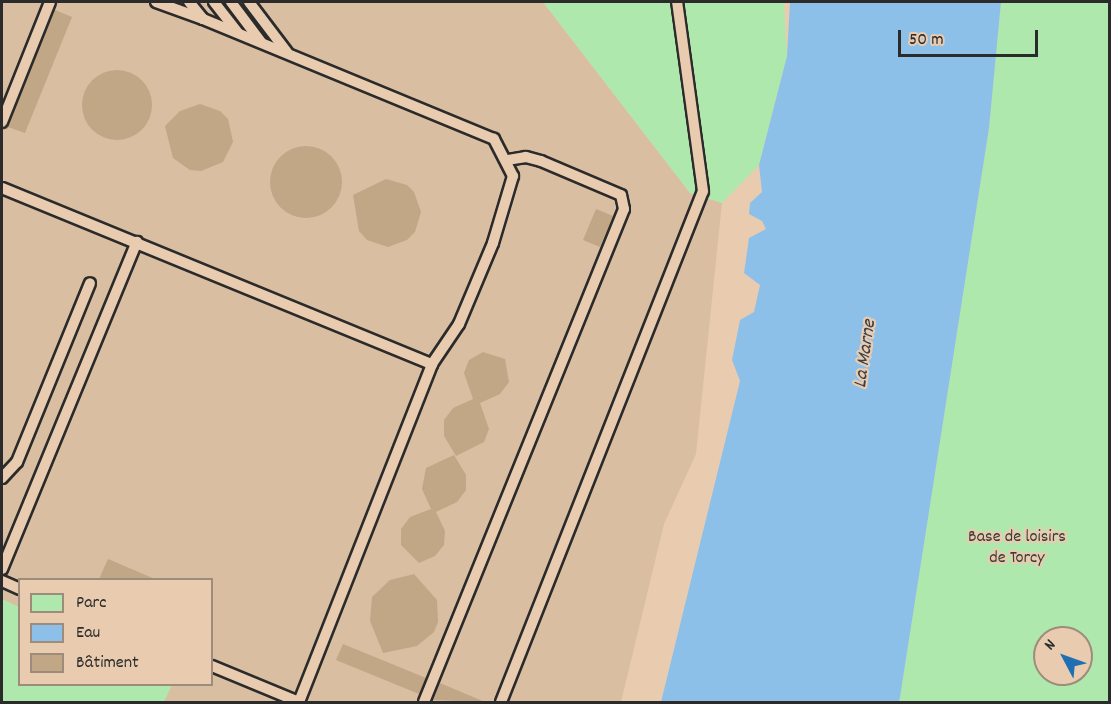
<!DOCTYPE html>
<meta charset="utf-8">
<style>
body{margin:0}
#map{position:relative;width:1111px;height:704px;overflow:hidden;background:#e9ccb0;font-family:Dekko,sans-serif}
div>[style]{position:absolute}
.built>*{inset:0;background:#d9bea1}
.green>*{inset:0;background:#afe8ac}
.water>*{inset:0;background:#8dc0e9}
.building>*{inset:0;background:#c1a785}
.round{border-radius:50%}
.roads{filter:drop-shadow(2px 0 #2b2b2b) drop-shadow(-2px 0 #2b2b2b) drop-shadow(0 2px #2b2b2b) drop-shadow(0 -2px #2b2b2b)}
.lane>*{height:10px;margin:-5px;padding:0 5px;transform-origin:5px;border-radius:5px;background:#e9ccb0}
span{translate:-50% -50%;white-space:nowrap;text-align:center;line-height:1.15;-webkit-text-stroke:4.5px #e9ccb0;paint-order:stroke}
.park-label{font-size:18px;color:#383e38}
.water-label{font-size:20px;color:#3a4148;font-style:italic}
.frame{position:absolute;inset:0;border:3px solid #2b2b2b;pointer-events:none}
.legend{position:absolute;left:18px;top:578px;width:195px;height:108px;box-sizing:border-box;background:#e9ccb0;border:2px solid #9d8c7b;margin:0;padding:8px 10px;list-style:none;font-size:18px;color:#2b2b2b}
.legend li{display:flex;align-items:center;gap:12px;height:30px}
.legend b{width:30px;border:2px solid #9d8c7b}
.north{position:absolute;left:1033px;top:626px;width:60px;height:60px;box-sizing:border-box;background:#e9ccb0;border:2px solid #9d8c7b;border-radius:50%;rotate:311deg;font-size:16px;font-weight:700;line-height:24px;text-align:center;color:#2b2b2b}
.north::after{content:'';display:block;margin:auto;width:21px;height:27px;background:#1f6fb2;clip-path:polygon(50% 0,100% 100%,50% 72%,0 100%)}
.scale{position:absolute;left:898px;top:30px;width:140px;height:27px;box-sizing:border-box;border:3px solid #2b2b2b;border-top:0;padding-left:8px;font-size:18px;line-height:21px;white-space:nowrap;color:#2b2b2b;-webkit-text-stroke:4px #e9ccb0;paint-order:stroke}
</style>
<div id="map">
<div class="built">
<div style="clip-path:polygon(evenodd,2px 2px,543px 2px,690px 193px,722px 203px,696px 454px,664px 524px,621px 702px,2px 702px,2px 2px,20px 580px,212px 580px,212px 684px,20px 684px,20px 580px)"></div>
</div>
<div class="green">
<div style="clip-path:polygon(543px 2px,784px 2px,787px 56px,759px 165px,722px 203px,690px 193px)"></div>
<div style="clip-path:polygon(evenodd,1001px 2px,1109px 2px,1109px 702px,899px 702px,989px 128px,1001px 2px,1045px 638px,1081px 638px,1081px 674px,1045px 674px,1045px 638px)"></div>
<div style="clip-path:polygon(2px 599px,19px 607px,20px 684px,172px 685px,164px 702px,2px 702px)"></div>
</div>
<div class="water">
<div style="clip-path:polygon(790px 2px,1001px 2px,989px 128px,900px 697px,899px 702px,661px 702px,740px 381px,732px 360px,740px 320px,754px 312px,760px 285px,744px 273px,749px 238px,766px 229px,762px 221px,749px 214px,750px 203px,762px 192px,759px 165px,787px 56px)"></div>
</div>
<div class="building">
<div style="clip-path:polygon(55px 10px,72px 17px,25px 133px,8px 127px)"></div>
<div class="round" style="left:82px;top:70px;width:70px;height:70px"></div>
<div style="clip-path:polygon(200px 104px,220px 111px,228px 119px,233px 142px,223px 162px,201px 171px,190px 170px,173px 158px,165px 126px,180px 111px)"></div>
<div class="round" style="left:270px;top:146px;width:72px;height:72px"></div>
<div style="clip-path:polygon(386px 179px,407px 185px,414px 192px,421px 212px,415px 232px,407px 240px,388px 247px,367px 240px,359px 231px,353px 195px)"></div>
<div style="clip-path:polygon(596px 209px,613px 216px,600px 247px,583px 240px)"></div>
<div style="clip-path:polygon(483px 352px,505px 359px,509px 382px,500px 394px,480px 403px,489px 429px,484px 442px,456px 456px,444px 436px,444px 420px,453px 408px,473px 399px,464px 373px,469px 360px)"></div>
<div style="clip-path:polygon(454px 455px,466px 475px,466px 490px,457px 502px,436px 512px,445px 531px,444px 545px,435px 556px,419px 563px,401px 545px,401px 529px,410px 517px,431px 509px,422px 489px,426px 468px)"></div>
<div style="clip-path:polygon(108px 559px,155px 579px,99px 579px)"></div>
<div style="clip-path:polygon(414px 574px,437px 600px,438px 622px,434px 632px,417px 646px,383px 653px,370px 621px,372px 597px,390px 580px)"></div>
<div style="clip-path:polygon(343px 644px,426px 678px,419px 694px,336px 660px)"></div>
<div style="clip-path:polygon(440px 683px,485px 702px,433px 700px)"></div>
</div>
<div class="roads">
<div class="lane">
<div style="left:156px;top:2px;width:50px;rotate:19.9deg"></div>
<div style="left:214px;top:2px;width:39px;rotate:52deg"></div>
<div style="left:231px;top:2px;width:50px;rotate:53.1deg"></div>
<div style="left:249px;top:2px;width:63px;rotate:52.8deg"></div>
<div style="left:2px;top:122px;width:129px;rotate:-68.2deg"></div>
<div style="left:2px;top:188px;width:465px;rotate:22.3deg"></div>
<div style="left:432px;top:364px;width:48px;rotate:-56deg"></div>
<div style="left:459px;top:324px;width:88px;rotate:-67.2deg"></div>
<div style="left:493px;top:243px;width:70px;rotate:-73.4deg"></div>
<div style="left:513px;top:176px;width:42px;rotate:-117.2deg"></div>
<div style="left:494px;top:139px;width:315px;rotate:-157.6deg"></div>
<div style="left:203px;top:19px;width:22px;rotate:-129deg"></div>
<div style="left:2px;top:478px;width:22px;rotate:-47deg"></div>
<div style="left:17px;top:462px;width:193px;rotate:-67.8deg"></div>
<div style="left:2px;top:569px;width:354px;rotate:-67.6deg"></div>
<div style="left:2px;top:581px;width:20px;rotate:24deg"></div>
<div style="left:212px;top:666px;width:94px;rotate:22.5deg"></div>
<div style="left:299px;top:702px;width:363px;rotate:-68.5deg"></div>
<div style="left:424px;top:702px;width:532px;rotate:-67.92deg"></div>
<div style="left:624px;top:209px;width:14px;rotate:-102deg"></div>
<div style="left:621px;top:195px;width:87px;rotate:-157deg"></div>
<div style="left:541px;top:161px;width:16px;rotate:-165deg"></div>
<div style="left:526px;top:157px;width:18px;rotate:171deg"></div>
<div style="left:501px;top:702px;width:549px;rotate:-68.43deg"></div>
<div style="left:703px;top:191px;width:191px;rotate:-97.8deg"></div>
</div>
</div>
<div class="park-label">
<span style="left:1017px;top:549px">Base de loisirs<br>de Torcy</span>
</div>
<div class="water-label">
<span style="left:866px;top:354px;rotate:-82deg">La Marne</span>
</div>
<div class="frame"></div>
<ul class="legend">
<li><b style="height:16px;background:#afe8ac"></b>Parc</li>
<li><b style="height:16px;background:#8dc0e9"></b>Eau</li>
<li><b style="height:16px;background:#c1a785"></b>Bâtiment</li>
</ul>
<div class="north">N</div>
<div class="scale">50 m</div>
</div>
